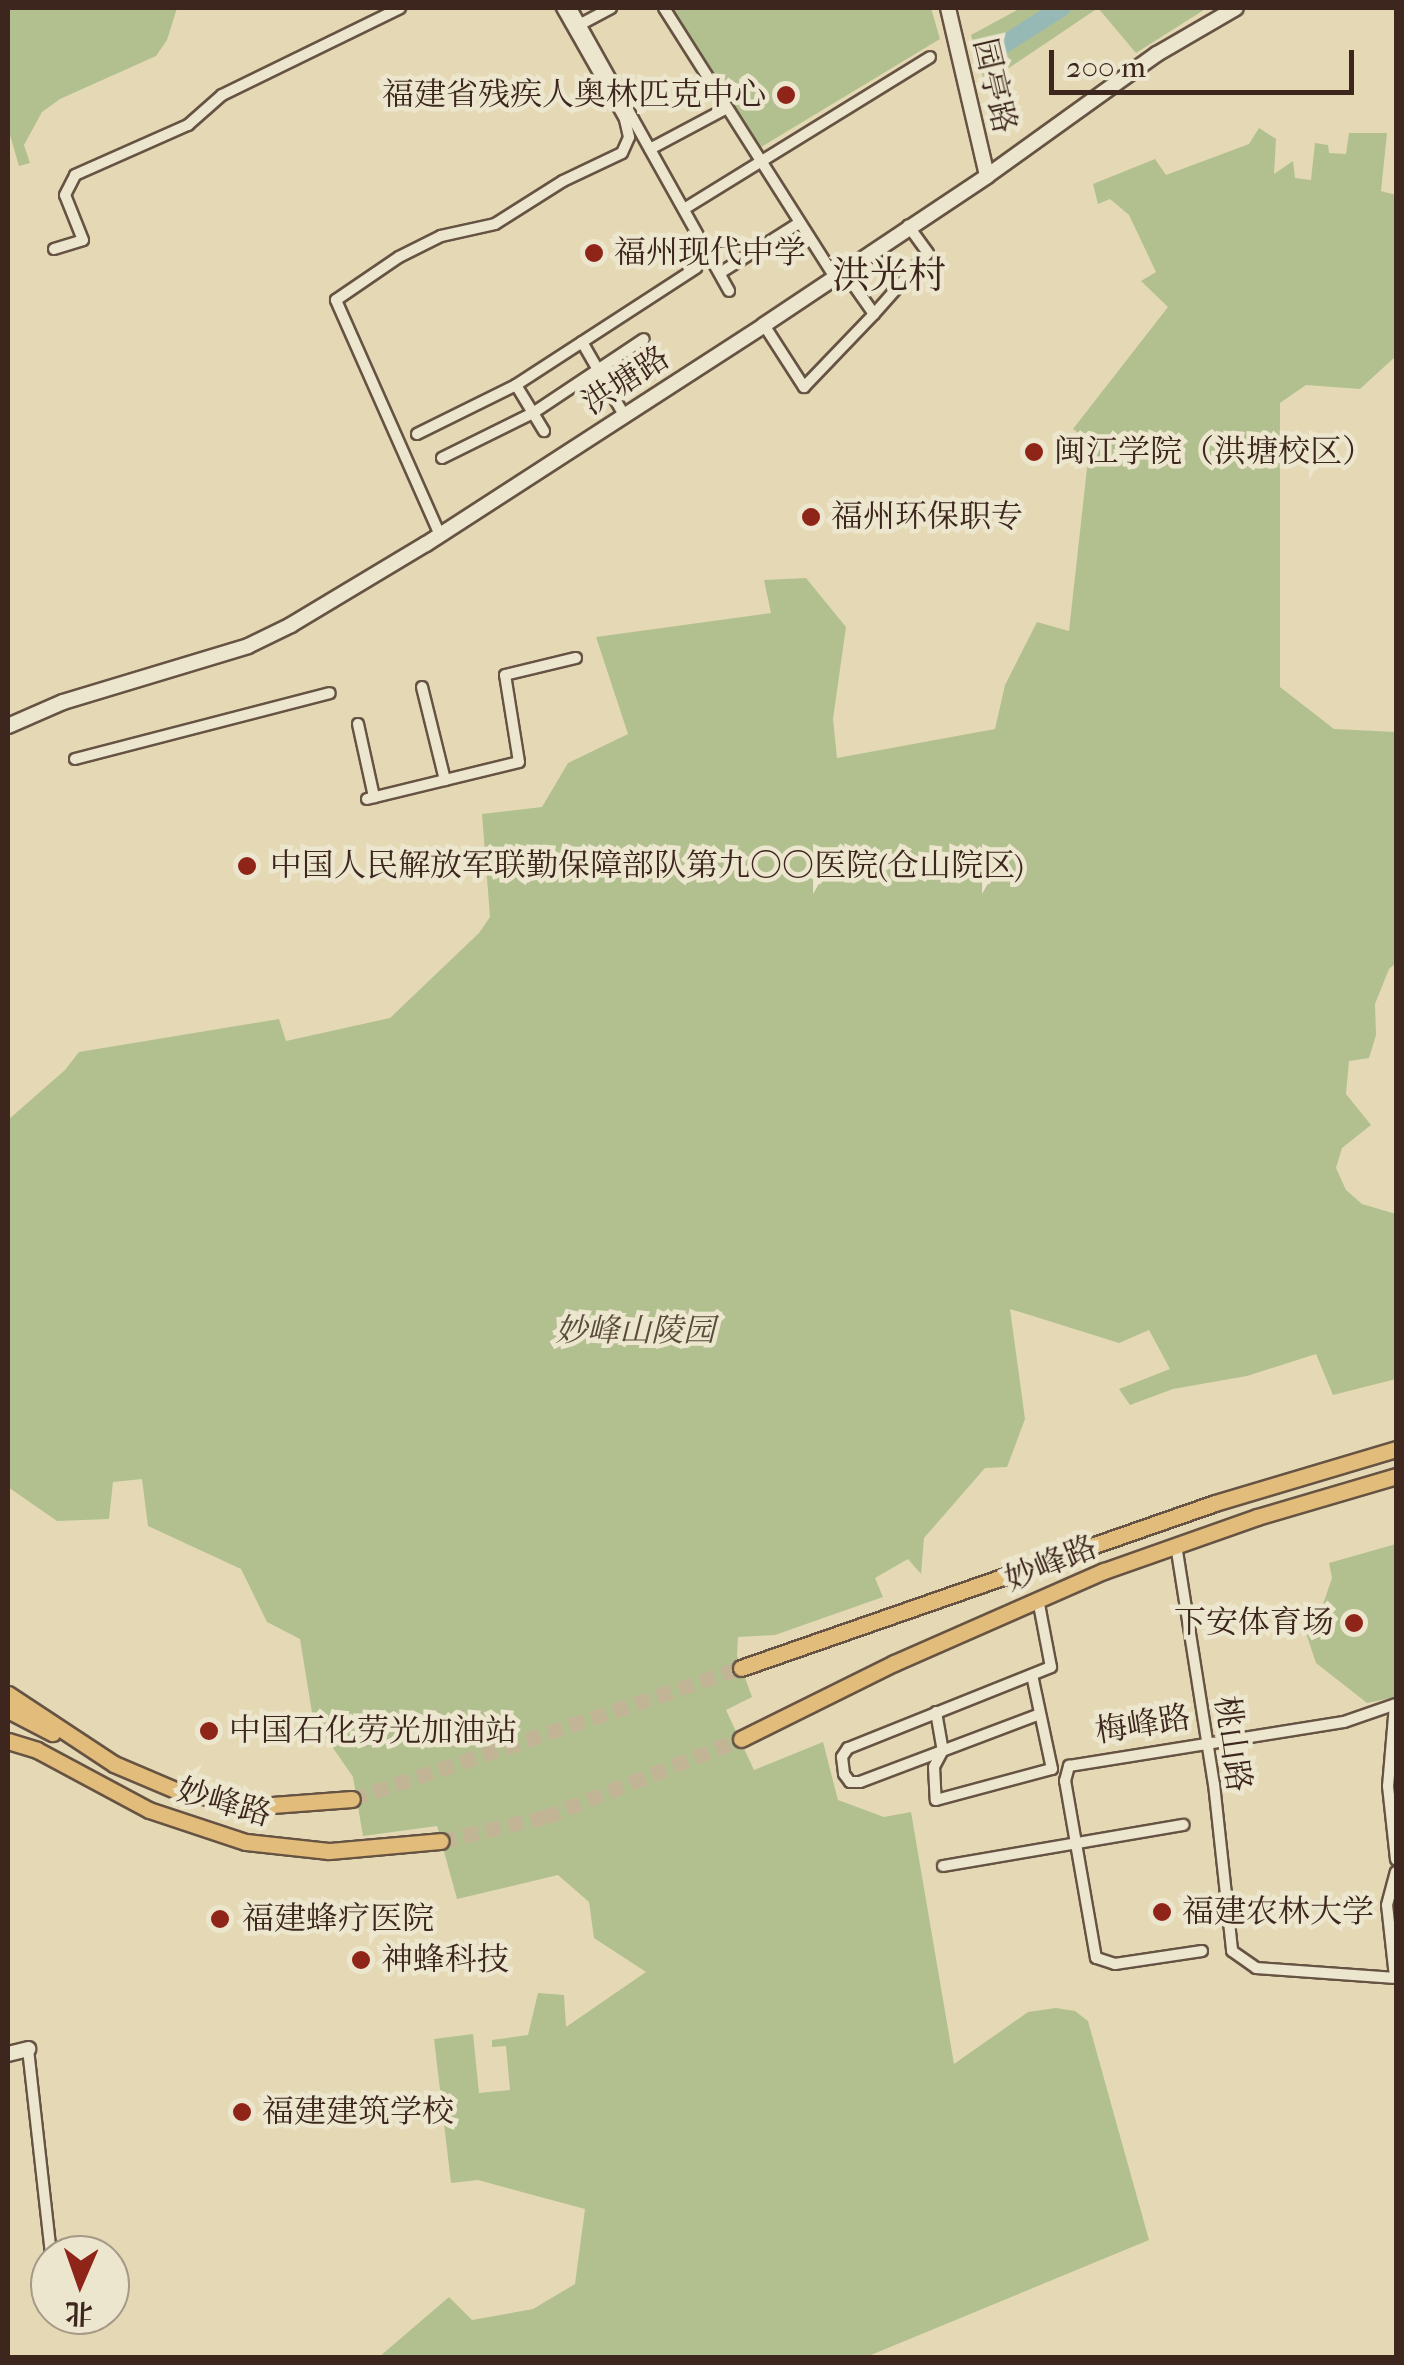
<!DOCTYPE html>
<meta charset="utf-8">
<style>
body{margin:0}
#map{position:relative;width:1404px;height:2365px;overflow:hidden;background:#e4d9b4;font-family:"IM FELL French Canon","Noto Serif SC",serif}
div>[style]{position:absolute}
.green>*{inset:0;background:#b2c08f}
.river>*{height:18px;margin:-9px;padding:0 9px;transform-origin:9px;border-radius:9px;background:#97b9b5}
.primary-tunnel>*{height:15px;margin-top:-7.5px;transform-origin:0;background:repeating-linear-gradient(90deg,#c2b596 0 15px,transparent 0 23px)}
.roads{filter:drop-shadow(2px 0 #665343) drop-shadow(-2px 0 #665343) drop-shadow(0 2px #665343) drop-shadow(0 -2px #665343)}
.street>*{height:10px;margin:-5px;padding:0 5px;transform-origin:5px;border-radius:5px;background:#ede6ce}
.secondary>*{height:14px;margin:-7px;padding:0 7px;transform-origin:7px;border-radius:7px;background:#ede6ce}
.primary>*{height:15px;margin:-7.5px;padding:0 7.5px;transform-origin:7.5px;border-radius:7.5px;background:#e2bc7a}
.dots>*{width:28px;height:28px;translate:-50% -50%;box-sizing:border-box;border:5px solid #ede6ce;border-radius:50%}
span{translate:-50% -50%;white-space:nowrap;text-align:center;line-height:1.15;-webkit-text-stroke:9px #ede6ce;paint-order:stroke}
.street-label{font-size:32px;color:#3c261d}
.poi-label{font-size:32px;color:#3c261d}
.right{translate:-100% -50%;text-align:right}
.left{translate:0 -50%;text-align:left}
.park-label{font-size:32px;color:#5a4c3a;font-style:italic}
.quarter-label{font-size:38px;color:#3c261d}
.frame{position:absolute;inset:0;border:10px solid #3c261d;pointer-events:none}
.north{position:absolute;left:30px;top:2235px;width:100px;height:100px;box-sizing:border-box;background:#ede6ce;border:2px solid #a69987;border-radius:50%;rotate:182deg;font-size:28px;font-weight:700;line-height:40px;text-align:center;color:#3c261d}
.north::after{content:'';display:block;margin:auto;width:35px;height:45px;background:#8f2418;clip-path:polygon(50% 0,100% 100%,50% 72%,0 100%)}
.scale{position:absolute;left:1049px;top:50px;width:305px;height:45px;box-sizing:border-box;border:5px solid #3c261d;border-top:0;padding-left:12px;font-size:30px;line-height:35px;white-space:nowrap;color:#3c261d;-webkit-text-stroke:8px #ede6ce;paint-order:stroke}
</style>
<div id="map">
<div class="green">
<div style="clip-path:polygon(8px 8px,177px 8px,167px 40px,156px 56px,60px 99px,42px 112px,24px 145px,30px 163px,19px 166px,8px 128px)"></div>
<div style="clip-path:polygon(673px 8px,931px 8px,940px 39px,756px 150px)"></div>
<div style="clip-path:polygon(1021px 8px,1207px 8px,1136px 53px,1098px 8px,985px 84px,971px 35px)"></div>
<div style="clip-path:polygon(1259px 128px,1276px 139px,1274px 174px,1293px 161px,1295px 178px,1311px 180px,1315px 143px,1328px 145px,1329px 153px,1346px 154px,1349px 133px,1387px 133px,1381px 191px,1396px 195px,1396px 356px,1360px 389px,1306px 385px,1280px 403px,1280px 687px,1334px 729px,1396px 732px,1396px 963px,1389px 969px,1375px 1004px,1376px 1035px,1369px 1058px,1349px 1061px,1346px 1094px,1371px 1125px,1342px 1148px,1336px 1168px,1346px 1190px,1362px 1204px,1396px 1214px,1396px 1379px,1333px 1395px,1316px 1354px,1247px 1376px,1173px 1389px,1130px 1405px,1119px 1389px,1170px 1369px,1149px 1330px,1119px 1343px,1010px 1309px,1025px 1419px,1007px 1467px,985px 1468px,924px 1538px,921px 1574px,908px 1559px,875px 1578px,883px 1597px,775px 1635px,738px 1637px,737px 1656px,752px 1697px,726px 1710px,754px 1770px,823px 1742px,838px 1800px,884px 1817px,911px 1812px,954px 2064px,1028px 2012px,1056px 2008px,1075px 2011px,1088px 2021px,1149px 2240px,866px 2357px,379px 2357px,449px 2297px,472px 2320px,533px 2309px,575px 2284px,585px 2209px,478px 2180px,451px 2183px,434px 2039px,473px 2034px,479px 2093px,510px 2090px,506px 2046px,492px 2047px,492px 2040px,528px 2035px,538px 1993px,564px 1995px,566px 2027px,646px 1972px,594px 1938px,589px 1902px,558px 1875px,457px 1899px,437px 1826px,363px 1836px,353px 1777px,313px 1719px,300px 1639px,267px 1622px,241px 1569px,148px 1526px,142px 1479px,113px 1482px,109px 1519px,57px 1521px,8px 1487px,8px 1120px,65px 1070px,79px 1052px,279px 1019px,286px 1041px,390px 1018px,479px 933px,490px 917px,482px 814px,542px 807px,568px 763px,628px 734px,596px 637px,771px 613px,764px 580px,806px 578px,846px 627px,833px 719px,837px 758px,995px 729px,1005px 685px,1037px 622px,1069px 631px,1090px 441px,1073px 429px,1168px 307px,1141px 281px,1156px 272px,1129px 215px,1110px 199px,1098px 204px,1093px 184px,1155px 159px,1166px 175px,1249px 144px)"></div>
<div style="clip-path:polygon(1396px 1544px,1396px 1697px,1367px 1703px,1316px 1663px,1304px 1627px,1318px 1619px,1332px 1578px,1329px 1563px)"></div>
</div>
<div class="river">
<div style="left:998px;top:48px;width:75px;rotate:-32.4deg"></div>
</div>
<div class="primary-tunnel">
<div style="left:352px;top:1799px;width:410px;rotate:-18.6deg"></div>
<div style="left:441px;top:1841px;width:107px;rotate:-13deg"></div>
<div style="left:545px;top:1817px;width:211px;rotate:-21.7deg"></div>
</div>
<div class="roads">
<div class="street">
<div style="left:571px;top:8px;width:324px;rotate:60.8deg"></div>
<div style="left:664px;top:8px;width:317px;rotate:57.6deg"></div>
<div style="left:581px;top:24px;width:34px;rotate:-28deg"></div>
<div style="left:650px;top:149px;width:87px;rotate:-28deg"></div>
<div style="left:684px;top:209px;width:289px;rotate:-31.7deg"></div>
<div style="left:54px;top:249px;width:30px;rotate:-17deg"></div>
<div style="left:83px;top:240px;width:48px;rotate:-111.8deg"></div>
<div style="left:65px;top:195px;width:22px;rotate:-63deg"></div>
<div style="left:75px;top:175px;width:124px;rotate:-23.9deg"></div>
<div style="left:188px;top:125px;width:45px;rotate:-41.4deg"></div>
<div style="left:222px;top:95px;width:198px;rotate:-26deg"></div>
<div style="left:720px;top:273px;width:93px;rotate:-32.3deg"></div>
<div style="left:874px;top:314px;width:81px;rotate:-48.5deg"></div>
<div style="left:928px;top:253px;width:34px;rotate:-126deg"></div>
<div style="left:764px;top:325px;width:74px;rotate:57.2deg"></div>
<div style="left:804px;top:387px;width:101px;rotate:-46.2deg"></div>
<div style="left:874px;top:314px;width:54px;rotate:-125.2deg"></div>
<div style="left:582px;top:342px;width:84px;rotate:60.1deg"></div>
<div style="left:516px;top:385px;width:54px;rotate:58.7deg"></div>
<div style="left:417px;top:434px;width:110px;rotate:-26.3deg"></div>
<div style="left:516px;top:385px;width:215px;rotate:-33deg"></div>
<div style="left:442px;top:458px;width:102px;rotate:-26.3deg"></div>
<div style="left:533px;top:413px;width:133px;rotate:-33.7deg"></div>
<div style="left:440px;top:535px;width:257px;rotate:-113.9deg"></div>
<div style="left:336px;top:300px;width:76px;rotate:-34.3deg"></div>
<div style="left:399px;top:257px;width:47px;rotate:-26.6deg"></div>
<div style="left:441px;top:236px;width:55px;rotate:-12.5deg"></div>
<div style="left:495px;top:224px;width:80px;rotate:-32.3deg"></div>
<div style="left:563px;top:181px;width:65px;rotate:-25.4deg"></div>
<div style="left:622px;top:153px;width:17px;rotate:-66deg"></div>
<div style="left:629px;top:137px;width:18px;rotate:-103deg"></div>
<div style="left:625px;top:119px;width:128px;rotate:-119.6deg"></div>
<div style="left:422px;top:687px;width:96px;rotate:76.1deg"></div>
<div style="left:358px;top:724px;width:75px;rotate:77.6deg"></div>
<div style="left:75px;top:759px;width:263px;rotate:-14.5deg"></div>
<div style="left:367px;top:799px;width:156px;rotate:-13.7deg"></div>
<div style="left:519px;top:762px;width:88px;rotate:-99.1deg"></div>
<div style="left:505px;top:675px;width:73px;rotate:-13.5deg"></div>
<div style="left:1176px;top:1545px;width:242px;rotate:81deg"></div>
<div style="left:1214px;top:1784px;width:168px;rotate:83.8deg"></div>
<div style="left:1232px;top:1951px;width:29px;rotate:35deg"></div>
<div style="left:1256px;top:1968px;width:140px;rotate:4.1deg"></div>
<div style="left:1038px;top:1599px;width:69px;rotate:79.2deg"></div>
<div style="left:1051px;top:1667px;width:219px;rotate:158.2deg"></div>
<div style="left:848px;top:1748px;width:11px;rotate:124deg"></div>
<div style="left:842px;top:1757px;width:17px;rotate:83deg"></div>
<div style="left:844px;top:1774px;width:10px;rotate:53deg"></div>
<div style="left:850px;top:1782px;width:10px"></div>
<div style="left:860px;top:1782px;width:192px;rotate:-20.7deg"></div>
<div style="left:1395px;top:1705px;width:81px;rotate:94.9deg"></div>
<div style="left:1388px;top:1786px;width:74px;rotate:83.8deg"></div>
<div style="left:936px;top:1712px;width:39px;rotate:80deg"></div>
<div style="left:943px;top:1750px;width:19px;rotate:118deg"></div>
<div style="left:934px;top:1767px;width:33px;rotate:87deg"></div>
<div style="left:936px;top:1800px;width:120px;rotate:-15deg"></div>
<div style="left:1052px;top:1769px;width:96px;rotate:-102deg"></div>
<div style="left:943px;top:1866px;width:244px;rotate:-9.7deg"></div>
<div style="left:1202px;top:1951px;width:88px;rotate:171.5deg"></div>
<div style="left:1115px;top:1964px;width:20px;rotate:-162deg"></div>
<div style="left:1096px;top:1958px;width:180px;rotate:-99.9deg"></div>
<div style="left:1065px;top:1781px;width:16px;rotate:-75deg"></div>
<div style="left:1069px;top:1766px;width:278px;rotate:-9.1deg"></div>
<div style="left:1344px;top:1722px;width:55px;rotate:-19.1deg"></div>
<div style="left:1395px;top:1977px;width:72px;rotate:-96.3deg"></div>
<div style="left:1387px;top:1905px;width:34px;rotate:-75deg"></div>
<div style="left:28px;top:2049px;width:207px;rotate:83.6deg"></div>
<div style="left:58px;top:2315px;width:3px;rotate:72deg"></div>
</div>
<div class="secondary">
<div style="left:948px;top:8px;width:172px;rotate:76.9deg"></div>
<div style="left:8px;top:726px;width:60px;rotate:-23.6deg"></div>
<div style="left:63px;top:702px;width:193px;rotate:-16.8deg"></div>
<div style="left:248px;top:646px;width:48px;rotate:-26deg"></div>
<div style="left:291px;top:625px;width:157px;rotate:-31deg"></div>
<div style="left:426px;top:544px;width:403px;rotate:-32.9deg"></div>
<div style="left:764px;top:325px;width:268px;rotate:-33.7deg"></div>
<div style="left:987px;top:176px;width:209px;rotate:-35.7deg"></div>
<div style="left:1157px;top:54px;width:91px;rotate:-30.2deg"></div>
<div style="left:8px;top:2054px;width:21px;rotate:-14deg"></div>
</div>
<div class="primary">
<div style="left:741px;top:1668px;width:502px;rotate:-19.19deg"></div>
<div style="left:1215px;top:1503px;width:189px;rotate:-16.6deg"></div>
<div style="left:8px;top:1694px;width:127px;rotate:33.4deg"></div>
<div style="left:114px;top:1764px;width:72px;rotate:23deg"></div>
<div style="left:180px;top:1792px;width:80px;rotate:10deg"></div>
<div style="left:259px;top:1806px;width:93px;rotate:-4.3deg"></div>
<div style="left:8px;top:1710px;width:50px;rotate:27.6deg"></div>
<div style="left:741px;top:1739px;width:171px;rotate:-26.4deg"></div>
<div style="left:894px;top:1663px;width:229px;rotate:-23.7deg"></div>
<div style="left:1104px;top:1571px;width:162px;rotate:-19.4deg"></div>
<div style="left:1257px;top:1517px;width:145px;rotate:-16.4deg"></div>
<div style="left:8px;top:1741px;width:30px;rotate:17deg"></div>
<div style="left:37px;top:1750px;width:127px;rotate:28.2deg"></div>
<div style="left:149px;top:1810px;width:102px;rotate:18.3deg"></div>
<div style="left:246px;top:1842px;width:83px;rotate:6.2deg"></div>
<div style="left:329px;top:1851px;width:112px;rotate:-5.1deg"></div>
</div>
</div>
<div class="dots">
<div style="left:786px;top:95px;background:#8f2418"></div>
<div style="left:594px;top:253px;background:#8f2418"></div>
<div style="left:1034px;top:452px;background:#8f2418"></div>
<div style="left:811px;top:517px;background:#8f2418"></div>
<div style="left:247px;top:866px;background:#8f2418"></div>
<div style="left:1354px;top:1623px;background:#8f2418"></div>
<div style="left:209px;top:1731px;background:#8f2418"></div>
<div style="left:1162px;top:1912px;background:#8f2418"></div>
<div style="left:220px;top:1919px;background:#8f2418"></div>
<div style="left:361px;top:1960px;background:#8f2418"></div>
<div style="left:242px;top:2112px;background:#8f2418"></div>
</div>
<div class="street-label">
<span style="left:994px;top:86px;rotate:77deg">园亭路</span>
<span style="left:626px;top:381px;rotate:-33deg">洪塘路</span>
<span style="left:1051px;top:1564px;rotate:-22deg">妙峰路</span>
<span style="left:1143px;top:1725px;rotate:-9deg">梅峰路</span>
<span style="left:1232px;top:1744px;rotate:82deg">桃山路</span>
<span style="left:224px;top:1803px;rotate:16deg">妙峰路</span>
</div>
<div class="poi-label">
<span class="right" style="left:766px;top:95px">福建省残疾人奥林匹克中心</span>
<span class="left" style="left:614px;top:253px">福州现代中学</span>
<span class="left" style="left:1054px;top:452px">闽江学院（洪塘校区）</span>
<span class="left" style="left:831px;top:517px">福州环保职专</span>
<span class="left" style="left:270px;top:866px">中国人民解放军联勤保障部队第九〇〇医院(仓山院区)</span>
<span class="right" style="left:1334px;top:1623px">下安体育场</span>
<span class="left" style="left:229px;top:1731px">中国石化劳光加油站</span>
<span class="left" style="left:1182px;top:1912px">福建农林大学</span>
<span class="left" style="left:242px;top:1919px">福建蜂疗医院</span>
<span class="left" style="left:381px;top:1960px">神蜂科技</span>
<span class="left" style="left:262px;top:2112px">福建建筑学校</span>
</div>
<div class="park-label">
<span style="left:635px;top:1331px">妙峰山陵园</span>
</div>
<div class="quarter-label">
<span style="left:889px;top:276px">洪光村</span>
</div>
<div class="frame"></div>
<div class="north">北</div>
<div class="scale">200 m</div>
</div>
